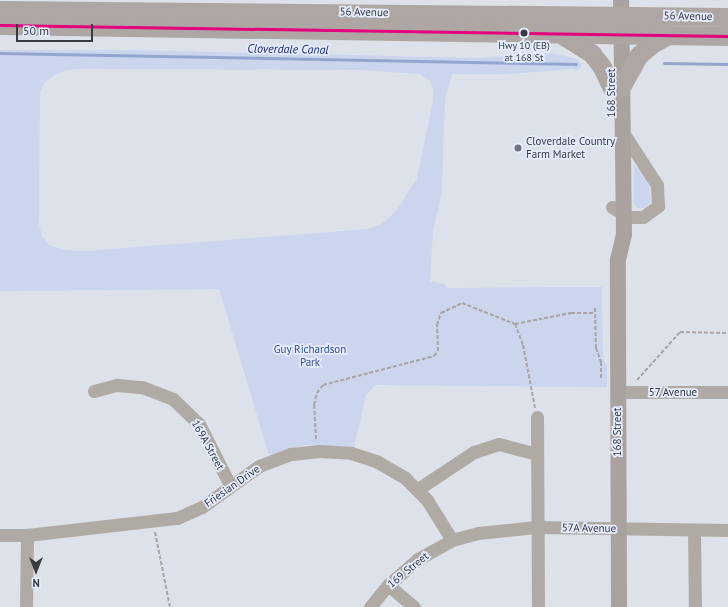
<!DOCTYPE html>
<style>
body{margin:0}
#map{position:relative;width:728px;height:607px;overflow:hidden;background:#dde1ea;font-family:"PT Sans",sans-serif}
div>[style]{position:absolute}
.green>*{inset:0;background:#cbd5ee}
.stream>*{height:3px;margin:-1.5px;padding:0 1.5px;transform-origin:1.5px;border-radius:1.5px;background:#94a6cf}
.path>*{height:2px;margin-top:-1px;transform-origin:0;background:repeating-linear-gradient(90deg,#a8a5a4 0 4px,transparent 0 6px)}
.minor>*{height:13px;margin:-6.5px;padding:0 6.5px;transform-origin:6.5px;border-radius:6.5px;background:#b0aaa5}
.major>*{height:16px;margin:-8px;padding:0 8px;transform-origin:8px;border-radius:8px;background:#aaa29e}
.highway>*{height:19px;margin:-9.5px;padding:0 9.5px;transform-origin:9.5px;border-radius:9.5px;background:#ada6a3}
.bus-1>*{height:3px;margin:-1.5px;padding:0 1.5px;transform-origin:1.5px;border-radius:1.5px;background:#e5007d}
.dots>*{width:11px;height:11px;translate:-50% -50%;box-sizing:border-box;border:2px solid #e4ecfd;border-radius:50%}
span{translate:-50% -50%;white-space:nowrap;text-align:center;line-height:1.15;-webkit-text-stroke:3.5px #e4ecfd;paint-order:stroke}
.bus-label{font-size:10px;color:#373a41}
.street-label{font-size:11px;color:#373a41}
.poi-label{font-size:11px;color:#373a41}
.left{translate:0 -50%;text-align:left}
.park-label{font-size:11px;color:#375097}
.water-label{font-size:12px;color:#172b6e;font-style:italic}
.north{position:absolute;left:16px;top:551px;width:40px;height:40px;-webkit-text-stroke:3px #e4ecfd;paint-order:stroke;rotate:180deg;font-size:11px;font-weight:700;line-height:16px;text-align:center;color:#373a41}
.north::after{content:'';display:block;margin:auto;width:14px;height:18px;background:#373a41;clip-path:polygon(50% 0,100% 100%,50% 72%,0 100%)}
.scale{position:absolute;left:16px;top:24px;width:77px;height:18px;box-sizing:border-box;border:2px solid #373a41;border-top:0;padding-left:5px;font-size:12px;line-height:14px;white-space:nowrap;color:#373a41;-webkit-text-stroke:3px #e4ecfd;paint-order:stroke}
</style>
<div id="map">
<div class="green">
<div style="clip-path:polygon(evenodd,0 50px,130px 50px,478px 58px,551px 53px,577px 59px,582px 67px,576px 71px,573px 69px,509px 74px,452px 74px,445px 99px,442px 192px,433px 230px,430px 281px,444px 284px,448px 288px,602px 287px,603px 358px,607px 367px,607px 387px,375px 385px,366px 395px,354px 447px,305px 445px,269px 455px,219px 289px,0 291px,0 50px,83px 69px,359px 70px,420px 74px,429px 80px,433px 88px,433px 101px,417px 178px,397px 210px,383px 223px,368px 229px,86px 251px,65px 250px,49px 245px,42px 237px,39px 224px,40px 92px,45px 82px,54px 75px,67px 70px,83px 69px)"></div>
<div style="clip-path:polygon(634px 164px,648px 180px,651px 201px,646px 208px,637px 208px,634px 203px)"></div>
</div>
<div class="stream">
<div style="left:0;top:53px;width:576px;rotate:1.09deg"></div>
<div style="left:664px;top:63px;width:64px;rotate:0.9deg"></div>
</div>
<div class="path">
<div style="left:595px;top:308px;width:40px;rotate:88.6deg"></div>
<div style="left:596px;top:348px;width:15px;rotate:70deg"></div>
<div style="left:601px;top:362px;width:17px;rotate:90deg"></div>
<div style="left:515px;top:324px;width:57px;rotate:-11.1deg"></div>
<div style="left:571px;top:313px;width:24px"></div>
<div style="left:637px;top:380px;width:64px;rotate:-48.1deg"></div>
<div style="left:680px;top:332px;width:48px;rotate:1.2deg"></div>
<div style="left:316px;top:439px;width:34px;rotate:-93deg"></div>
<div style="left:314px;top:405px;width:12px;rotate:-76deg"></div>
<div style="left:317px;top:393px;width:10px;rotate:-53deg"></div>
<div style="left:323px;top:385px;width:115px;rotate:-14.6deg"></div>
<div style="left:434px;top:356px;width:6px;rotate:-51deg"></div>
<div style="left:438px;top:351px;width:26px;rotate:-92deg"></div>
<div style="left:437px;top:325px;width:13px;rotate:-72deg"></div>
<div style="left:441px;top:313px;width:23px;rotate:-25deg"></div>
<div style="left:462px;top:303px;width:57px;rotate:21.6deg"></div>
<div style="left:515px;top:324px;width:22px;rotate:69deg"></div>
<div style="left:523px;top:345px;width:64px;rotate:79.2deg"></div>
<div style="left:155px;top:532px;width:76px;rotate:78.7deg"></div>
</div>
<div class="minor">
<div style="left:612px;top:207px;width:20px;rotate:30deg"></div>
<div style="left:629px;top:217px;width:14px"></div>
<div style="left:643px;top:217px;width:19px;rotate:-36deg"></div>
<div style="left:658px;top:206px;width:21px;rotate:-93deg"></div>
<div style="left:657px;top:185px;width:64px;rotate:-122.9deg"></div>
<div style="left:94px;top:391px;width:24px;rotate:-15deg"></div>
<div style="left:117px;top:385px;width:25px;rotate:5deg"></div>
<div style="left:142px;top:387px;width:33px;rotate:21deg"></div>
<div style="left:173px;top:399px;width:36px;rotate:44deg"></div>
<div style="left:199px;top:424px;width:68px;rotate:63.1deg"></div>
<div style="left:618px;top:392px;width:110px"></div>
<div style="left:537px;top:417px;width:190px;rotate:89.7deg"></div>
<div style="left:418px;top:489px;width:67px;rotate:-33.5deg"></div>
<div style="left:474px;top:452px;width:26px;rotate:-18deg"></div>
<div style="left:499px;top:444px;width:38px;rotate:15deg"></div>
<div style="left:694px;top:530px;width:77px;rotate:89.3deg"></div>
<div style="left:0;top:535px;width:27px"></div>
<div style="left:27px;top:535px;width:151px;rotate:-6.5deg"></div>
<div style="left:177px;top:518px;width:27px;rotate:-24deg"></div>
<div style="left:202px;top:507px;width:70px;rotate:-35.7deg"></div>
<div style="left:259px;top:466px;width:34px;rotate:-21deg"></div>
<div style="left:291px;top:454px;width:27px;rotate:-6deg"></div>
<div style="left:318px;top:451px;width:33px;rotate:3deg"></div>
<div style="left:351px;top:453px;width:26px;rotate:18deg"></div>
<div style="left:376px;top:461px;width:34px;rotate:30deg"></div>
<div style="left:405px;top:478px;width:31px;rotate:45deg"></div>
<div style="left:427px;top:500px;width:47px;rotate:58deg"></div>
<div style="left:388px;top:585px;width:34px;rotate:40deg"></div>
<div style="left:26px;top:607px;width:72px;rotate:-89.2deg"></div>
<div style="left:370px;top:607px;width:28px;rotate:-51deg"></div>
<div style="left:388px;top:585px;width:40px;rotate:-41deg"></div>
<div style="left:418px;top:559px;width:39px;rotate:-29deg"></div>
<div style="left:452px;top:540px;width:27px;rotate:-15deg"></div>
<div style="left:478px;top:533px;width:58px;rotate:-5.9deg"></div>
<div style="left:536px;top:527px;width:192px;rotate:0.9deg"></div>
</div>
<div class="major">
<div style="left:619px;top:607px;width:347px;rotate:-90.2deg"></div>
<div style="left:618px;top:260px;width:27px;rotate:-77deg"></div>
<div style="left:624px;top:234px;width:234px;rotate:-90.7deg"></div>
</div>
<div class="highway">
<div style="left:0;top:10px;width:728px;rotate:0.55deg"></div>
<div style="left:0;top:25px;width:728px;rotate:0.87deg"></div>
<div style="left:559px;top:33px;width:39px;rotate:32deg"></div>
<div style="left:592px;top:54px;width:16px;rotate:52deg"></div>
<div style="left:602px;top:67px;width:21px;rotate:65deg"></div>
<div style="left:621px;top:87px;width:37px;rotate:-61deg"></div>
<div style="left:639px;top:55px;width:17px;rotate:-40deg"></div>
<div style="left:652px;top:44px;width:18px;rotate:-29deg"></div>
</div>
<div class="bus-1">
<div style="left:0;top:25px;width:728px;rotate:0.87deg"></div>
</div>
<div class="dots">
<div style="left:524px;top:33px;background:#373a41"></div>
<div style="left:518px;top:148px;background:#71747c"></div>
</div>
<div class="bus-label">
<span style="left:524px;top:51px">Hwy 10 (EB)<br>at 168 St</span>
</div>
<div class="street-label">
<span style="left:364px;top:12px;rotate:1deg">56 Avenue</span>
<span style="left:688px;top:16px;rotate:1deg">56 Avenue</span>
<span style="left:611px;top:93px;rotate:-90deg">168 Street</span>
<span style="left:673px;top:392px">57 Avenue</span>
<span style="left:617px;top:432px;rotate:-90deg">168 Street</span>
<span style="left:208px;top:445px;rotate:61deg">169A Street</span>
<span style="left:232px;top:486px;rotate:-35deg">Friesian Drive</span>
<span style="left:589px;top:528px;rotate:1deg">57A Avenue</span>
<span style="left:408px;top:570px;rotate:-39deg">169 Street</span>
</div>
<div class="poi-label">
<span class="left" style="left:526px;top:148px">Cloverdale Country<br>Farm Market</span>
</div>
<div class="park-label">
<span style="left:310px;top:356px">Guy Richardson<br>Park</span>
</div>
<div class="water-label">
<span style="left:288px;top:49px;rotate:1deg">Cloverdale Canal</span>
</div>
<div class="north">N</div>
<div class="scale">50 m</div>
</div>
